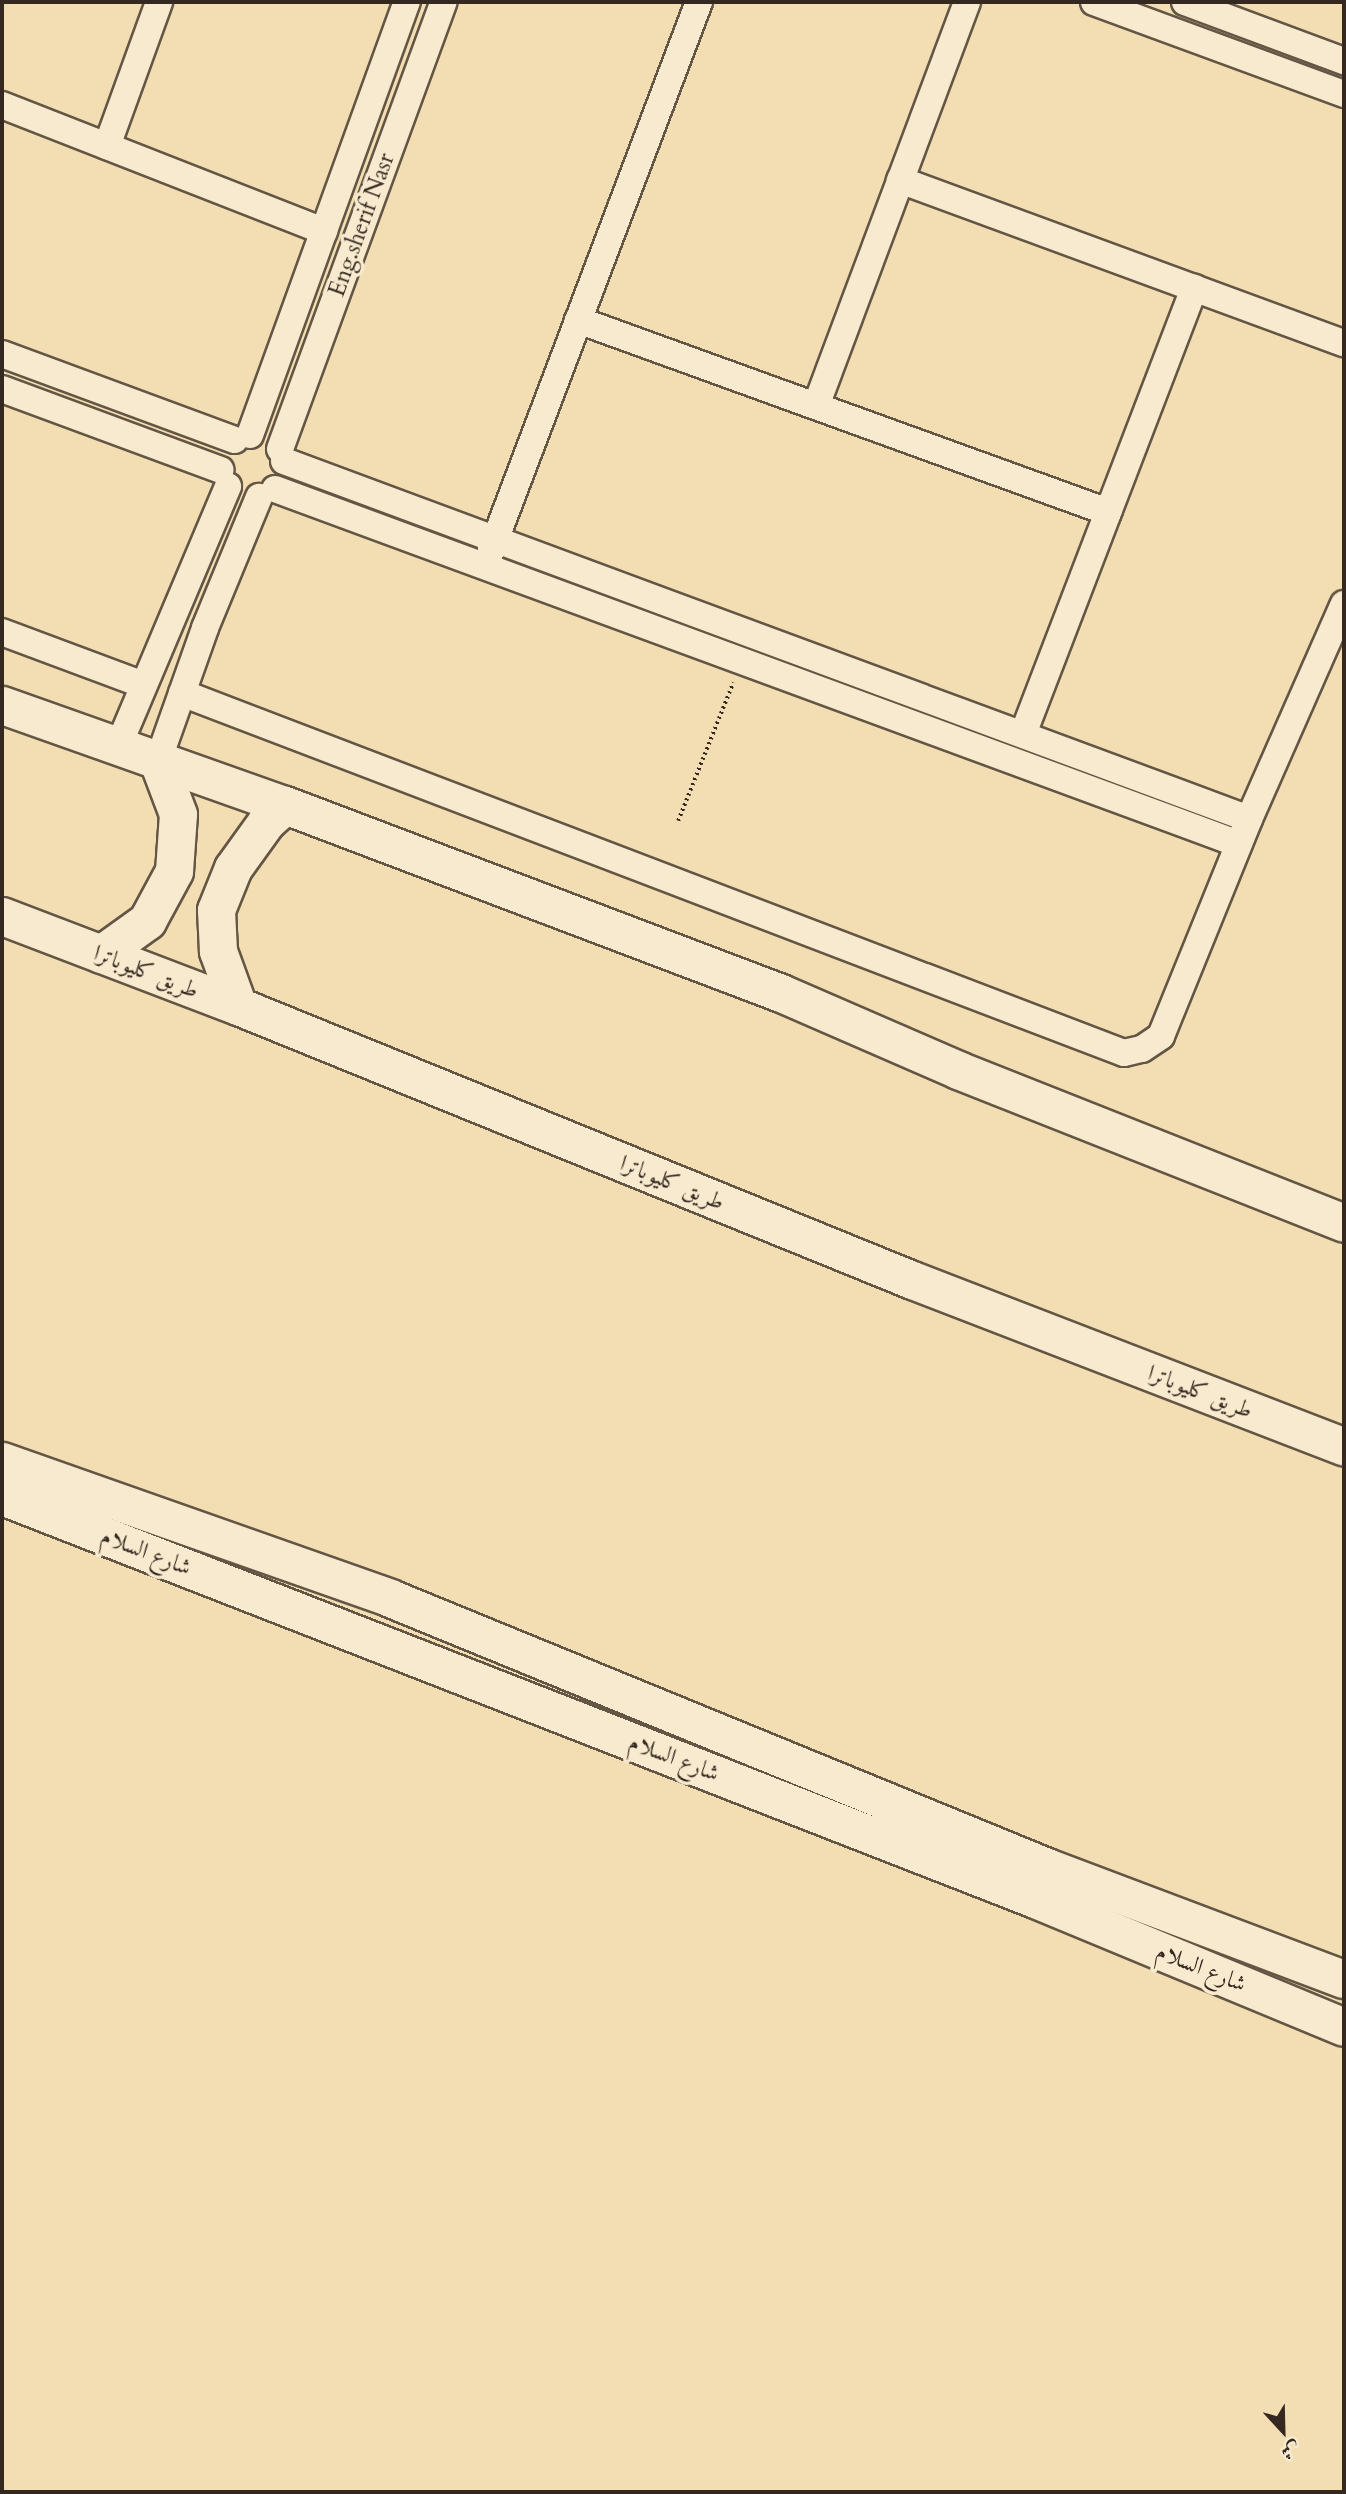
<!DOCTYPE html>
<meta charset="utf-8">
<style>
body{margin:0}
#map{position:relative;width:1346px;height:2494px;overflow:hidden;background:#f3deb3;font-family:Cardo,Amiri,serif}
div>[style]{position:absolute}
.path>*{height:3.5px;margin-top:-1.75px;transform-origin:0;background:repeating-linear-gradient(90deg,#352820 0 2px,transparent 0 5.5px)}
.roads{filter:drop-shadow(2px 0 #645645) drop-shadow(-2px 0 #645645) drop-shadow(0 2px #645645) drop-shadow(0 -2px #645645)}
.street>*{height:26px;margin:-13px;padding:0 13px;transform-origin:13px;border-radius:13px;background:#f7eace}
.secondary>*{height:37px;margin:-18.5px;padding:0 18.5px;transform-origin:18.5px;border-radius:18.5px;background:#f7eace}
span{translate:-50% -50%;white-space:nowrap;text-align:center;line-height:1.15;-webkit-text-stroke:7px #f7eace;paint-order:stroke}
.street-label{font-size:23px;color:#352820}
.frame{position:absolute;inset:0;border:4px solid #352820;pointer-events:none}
.north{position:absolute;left:1248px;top:2396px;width:70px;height:70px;-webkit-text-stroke:5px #f7eace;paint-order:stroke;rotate:158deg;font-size:19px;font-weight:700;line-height:28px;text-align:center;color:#352820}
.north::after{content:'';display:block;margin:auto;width:24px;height:32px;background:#352820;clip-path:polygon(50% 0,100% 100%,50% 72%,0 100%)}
</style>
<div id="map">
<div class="path">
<div style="left:678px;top:821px;width:149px;rotate:-68.3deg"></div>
</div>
<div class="roads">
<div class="street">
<div style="left:1094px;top:2px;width:266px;rotate:20.2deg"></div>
<div style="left:1185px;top:2px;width:170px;rotate:20.4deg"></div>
<div style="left:2px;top:105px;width:346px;rotate:21.4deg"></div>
<div style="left:107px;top:146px;width:153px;rotate:-70.1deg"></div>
<div style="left:900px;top:180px;width:473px;rotate:20.2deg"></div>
<div style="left:578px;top:320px;width:564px;rotate:19.91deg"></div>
<div style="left:2px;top:354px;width:248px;rotate:20.3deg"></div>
<div style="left:2px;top:389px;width:233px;rotate:20.3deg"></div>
<div style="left:816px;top:406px;width:431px;rotate:-69.5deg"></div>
<div style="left:250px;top:435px;width:461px;rotate:-70.1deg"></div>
<div style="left:280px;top:449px;width:476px;rotate:-69.9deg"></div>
<div style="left:284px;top:461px;width:1029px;rotate:20.35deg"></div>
<div style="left:275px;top:489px;width:1027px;rotate:20.22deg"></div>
<div style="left:489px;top:556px;width:592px;rotate:-69.24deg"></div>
<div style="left:2px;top:632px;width:148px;rotate:20.5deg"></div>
<div style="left:182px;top:693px;width:1008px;rotate:20.92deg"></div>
<div style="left:1124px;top:1053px;width:18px;rotate:-13deg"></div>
<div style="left:1142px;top:1049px;width:23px;rotate:-34deg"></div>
<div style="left:1161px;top:1036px;width:234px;rotate:-67.9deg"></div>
<div style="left:1249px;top:819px;width:235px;rotate:-66.2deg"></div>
<div style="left:1023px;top:734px;width:478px;rotate:-69deg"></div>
<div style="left:118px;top:747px;width:283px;rotate:-67.1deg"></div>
<div style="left:158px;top:761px;width:141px;rotate:-70.5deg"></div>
<div style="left:205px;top:628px;width:142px;rotate:-67.6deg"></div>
</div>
<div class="secondary">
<div style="left:2px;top:705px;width:300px;rotate:19.5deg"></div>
<div style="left:285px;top:805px;width:530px;rotate:20.76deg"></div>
<div style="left:781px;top:993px;width:193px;rotate:23.5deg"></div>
<div style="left:958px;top:1070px;width:415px;rotate:21.6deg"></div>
<div style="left:2px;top:916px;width:253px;rotate:20.9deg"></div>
<div style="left:238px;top:1006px;width:728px;rotate:22.12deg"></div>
<div style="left:912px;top:1280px;width:463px;rotate:21.1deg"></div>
<div style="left:101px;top:954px;width:57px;rotate:-35.7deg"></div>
<div style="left:147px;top:921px;width:57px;rotate:-61.6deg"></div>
<div style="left:174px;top:871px;width:57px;rotate:-86deg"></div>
<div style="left:178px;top:814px;width:57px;rotate:-110.7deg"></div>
<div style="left:238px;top:1006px;width:59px;rotate:-110deg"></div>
<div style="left:218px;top:951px;width:41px;rotate:-92.8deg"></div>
<div style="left:216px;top:910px;width:45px;rotate:-68deg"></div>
<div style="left:233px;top:868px;width:57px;rotate:-54.3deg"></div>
<div style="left:266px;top:822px;width:25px;rotate:-42deg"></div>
<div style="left:2px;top:1461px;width:411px;rotate:19.4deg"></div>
<div style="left:390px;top:1598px;width:710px;rotate:22.27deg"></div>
<div style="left:1047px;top:1867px;width:317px;rotate:20.7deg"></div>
<div style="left:2px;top:1496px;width:1109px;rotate:21.31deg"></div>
<div style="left:1035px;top:1899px;width:334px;rotate:22.5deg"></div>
</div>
</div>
<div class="street-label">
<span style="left:362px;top:225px;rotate:-70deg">Eng.sherif Nasr</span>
<span style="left:146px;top:972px;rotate:21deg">طريق كليوباترا</span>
<span style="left:672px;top:1183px;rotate:22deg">طريق كليوباترا</span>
<span style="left:1200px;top:1392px;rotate:21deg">طريق كليوباترا</span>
<span style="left:146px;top:1552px;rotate:21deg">شارع السلام</span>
<span style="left:674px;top:1758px;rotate:21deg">شارع السلام</span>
<span style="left:1201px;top:1968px;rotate:22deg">شارع السلام</span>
</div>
<div class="frame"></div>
<div class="north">ش</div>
</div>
